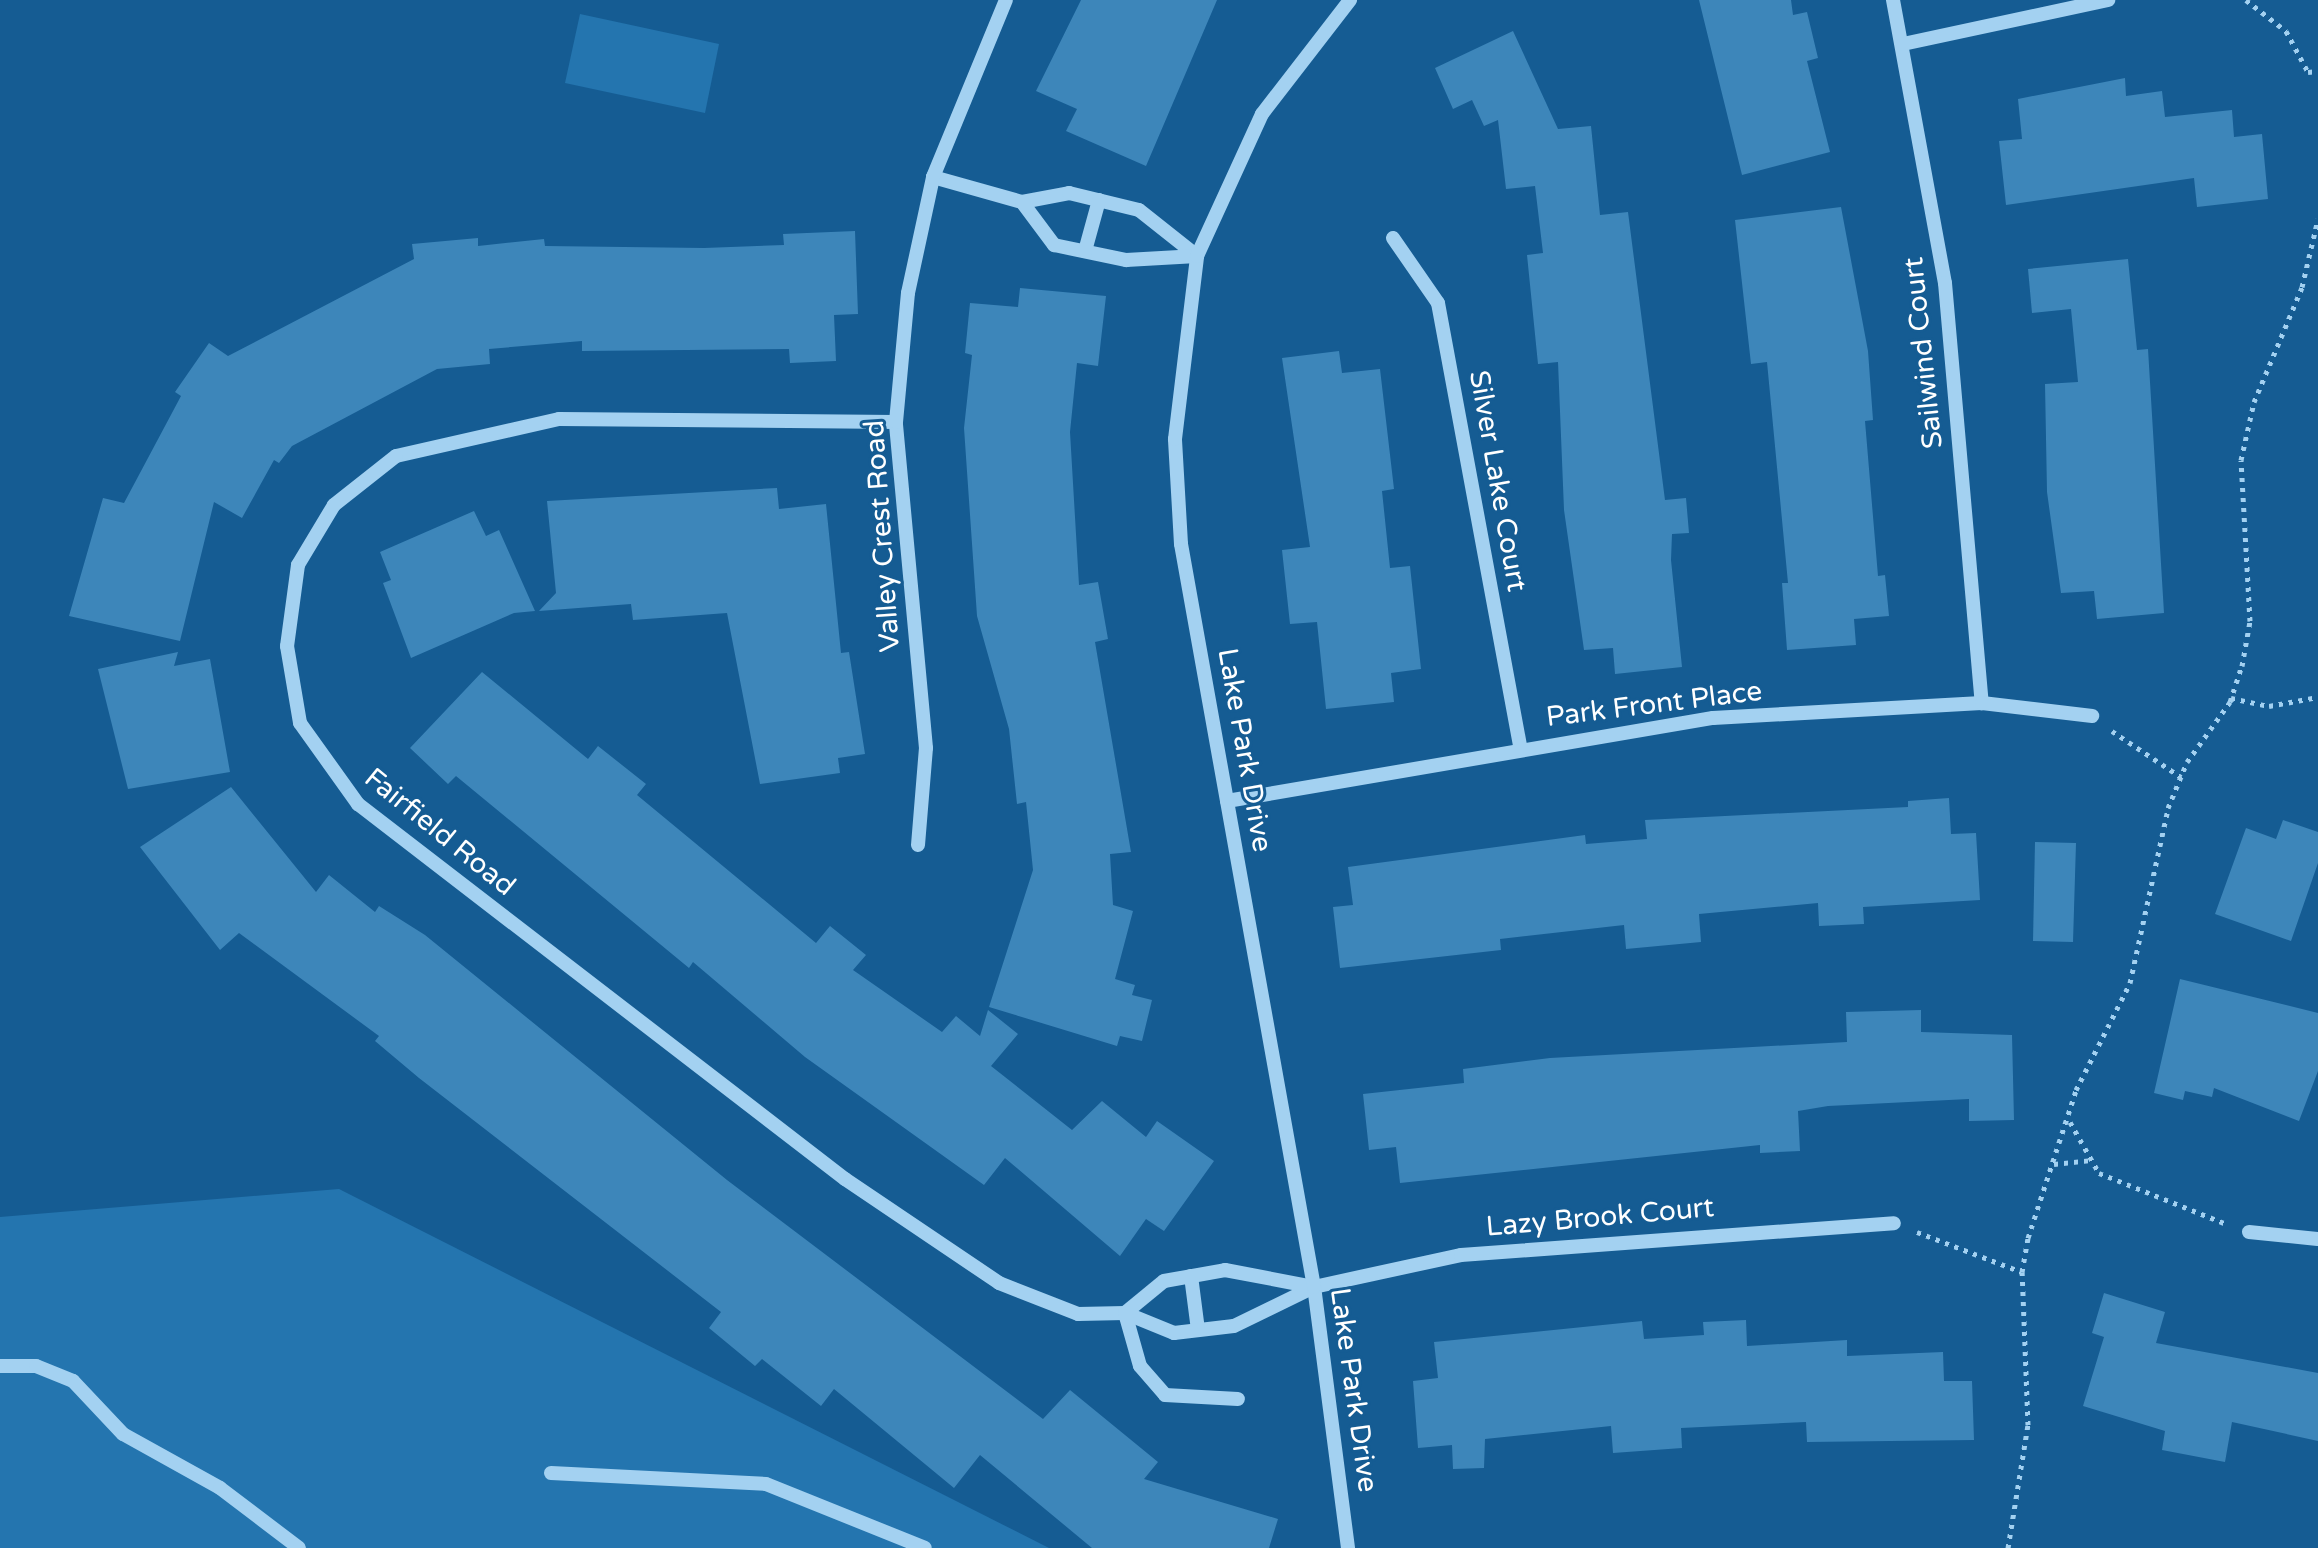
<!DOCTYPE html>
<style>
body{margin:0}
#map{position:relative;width:2318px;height:1548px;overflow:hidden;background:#155c93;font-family:"Varela Round",sans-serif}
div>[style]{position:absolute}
.green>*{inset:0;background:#2475af}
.building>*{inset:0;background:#3d86ba}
.path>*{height:5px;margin-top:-2.5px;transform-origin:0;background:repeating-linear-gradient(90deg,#a3d1f1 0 4px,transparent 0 10px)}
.minor>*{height:14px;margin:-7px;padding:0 7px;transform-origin:7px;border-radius:7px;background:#a3d1f1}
span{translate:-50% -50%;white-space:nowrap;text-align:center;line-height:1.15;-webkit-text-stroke:6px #155c93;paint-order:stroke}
.street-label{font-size:28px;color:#fff}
</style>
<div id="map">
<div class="green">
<div style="clip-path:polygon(580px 14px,719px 44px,705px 113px,565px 83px)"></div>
<div style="clip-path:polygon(339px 1189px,1049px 1548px,0 1548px,0 1217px)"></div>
</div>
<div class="building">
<div style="clip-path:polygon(1081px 0,1217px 0,1146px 166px,1066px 131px,1077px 109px,1036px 91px)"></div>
<div style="clip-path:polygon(1699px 0,1791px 0,1793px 15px,1807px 12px,1818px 58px,1807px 61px,1830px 152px,1742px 175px)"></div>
<div style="clip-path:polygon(1513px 31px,1558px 129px,1591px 126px,1600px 215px,1628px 212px,1665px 500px,1686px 498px,1689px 533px,1672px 534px,1671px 560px,1682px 667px,1615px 674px,1613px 648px,1584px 650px,1564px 510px,1558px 362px,1538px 364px,1527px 255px,1543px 253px,1535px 186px,1506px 189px,1498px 120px,1484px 126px,1472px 100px,1453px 109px,1435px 68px)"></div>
<div style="clip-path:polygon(2125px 78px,2126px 96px,2162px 91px,2165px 117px,2232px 110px,2234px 137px,2262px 134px,2268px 199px,2197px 207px,2194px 178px,2006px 205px,1999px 141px,2022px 139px,2018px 99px)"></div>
<div style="clip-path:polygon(1841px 207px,1868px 351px,1873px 420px,1865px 421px,1878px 576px,1885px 575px,1889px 616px,1854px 619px,1856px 645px,1787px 650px,1782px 583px,1788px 583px,1767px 362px,1751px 364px,1735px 220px)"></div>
<div style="clip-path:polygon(855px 231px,858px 314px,834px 315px,836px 361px,790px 363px,789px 349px,582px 351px,582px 341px,489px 349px,490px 364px,437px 369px,292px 446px,279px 463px,274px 460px,242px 518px,214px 502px,180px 641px,69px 616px,103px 498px,124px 503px,181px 396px,175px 392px,209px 343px,228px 356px,414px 259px,412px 244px,478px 238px,478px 246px,544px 239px,545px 246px,704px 248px,784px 245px,783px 234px)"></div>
<div style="clip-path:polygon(2128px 259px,2137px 350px,2148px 349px,2164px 613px,2097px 619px,2094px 591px,2061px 593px,2047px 492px,2045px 384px,2078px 382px,2071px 309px,2032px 313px,2028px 269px)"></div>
<div style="clip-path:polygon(1020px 288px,1106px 296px,1098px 366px,1077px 363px,1070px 432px,1079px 585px,1098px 582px,1108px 639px,1095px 642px,1131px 852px,1110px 854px,1113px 905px,1133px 911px,1115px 979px,1135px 985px,1132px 995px,1152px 1000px,1142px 1041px,1120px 1036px,1117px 1046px,989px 1007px,1033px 870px,1026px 802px,1017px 804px,1009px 729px,977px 616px,964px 428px,972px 355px,965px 353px,970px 303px,1018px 307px)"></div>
<div style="clip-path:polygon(1339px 351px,1342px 373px,1380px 369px,1394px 489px,1382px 491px,1390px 568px,1410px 566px,1421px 669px,1391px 673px,1394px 702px,1326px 709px,1317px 622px,1290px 624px,1282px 550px,1310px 547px,1282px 358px)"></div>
<div style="clip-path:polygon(777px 488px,779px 509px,826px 504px,841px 653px,849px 652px,865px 754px,838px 758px,840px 773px,760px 784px,727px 613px,633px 620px,631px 604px,539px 611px,556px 593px,547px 501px)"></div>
<div style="clip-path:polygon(474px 511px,486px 536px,499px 530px,535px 611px,514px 613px,411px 658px,383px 583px,391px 580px,380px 552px)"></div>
<div style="clip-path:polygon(178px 652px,174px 666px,210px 659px,230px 772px,128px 789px,98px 669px)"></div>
<div style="clip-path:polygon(482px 672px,588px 759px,598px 746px,646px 784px,637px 795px,816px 943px,830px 926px,866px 955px,853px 970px,942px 1032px,956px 1016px,980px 1036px,988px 1010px,1018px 1034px,991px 1066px,1072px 1130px,1102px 1101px,1146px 1137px,1157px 1121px,1214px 1161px,1164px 1231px,1146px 1219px,1120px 1256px,1005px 1158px,984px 1185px,805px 1057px,693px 962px,689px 968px,456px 776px,448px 784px,410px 748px)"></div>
<div style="clip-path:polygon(231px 787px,316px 892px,329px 875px,375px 912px,379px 906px,425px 935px,727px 1180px,1043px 1419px,1070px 1390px,1158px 1462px,1144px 1479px,1278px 1519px,1269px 1548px,1092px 1548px,980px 1455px,954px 1488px,834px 1389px,821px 1406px,762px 1359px,755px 1366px,709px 1328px,721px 1312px,419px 1078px,375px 1041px,379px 1036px,239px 933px,220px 950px,140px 847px)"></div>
<div style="clip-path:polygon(1949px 798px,1951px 834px,1976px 833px,1980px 900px,1863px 907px,1864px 924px,1819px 926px,1818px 903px,1699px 914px,1701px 942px,1626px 949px,1624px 925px,1500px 939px,1501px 950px,1340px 968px,1333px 907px,1353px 905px,1348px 867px,1585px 835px,1586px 844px,1647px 839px,1645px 820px,1908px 807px,1908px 801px)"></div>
<div style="clip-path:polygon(2283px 820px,2318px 832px,2318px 863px,2291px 941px,2215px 914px,2246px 828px,2276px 839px)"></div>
<div style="clip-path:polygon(2035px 842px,2076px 843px,2073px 942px,2033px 941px)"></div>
<div style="clip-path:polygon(2180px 979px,2318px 1013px,2318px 1071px,2299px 1121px,2214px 1088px,2212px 1097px,2185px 1091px,2183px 1100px,2154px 1093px)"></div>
<div style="clip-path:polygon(1921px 1010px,1921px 1032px,2012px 1035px,2014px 1120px,1969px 1121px,1969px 1099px,1828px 1106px,1798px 1111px,1800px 1151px,1760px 1153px,1760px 1145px,1400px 1183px,1396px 1147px,1369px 1150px,1363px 1094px,1464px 1083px,1463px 1069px,1550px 1058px,1847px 1042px,1846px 1012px)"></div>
<div style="clip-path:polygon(2104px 1293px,2165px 1312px,2156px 1343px,2318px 1373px,2318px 1441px,2232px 1422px,2225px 1462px,2162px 1450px,2165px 1431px,2083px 1406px,2104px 1337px,2092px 1333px)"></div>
<div style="clip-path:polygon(1746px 1320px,1747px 1346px,1847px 1340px,1847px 1356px,1943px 1352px,1944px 1381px,1972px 1381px,1974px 1440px,1807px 1442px,1806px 1422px,1681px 1428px,1682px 1448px,1613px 1453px,1611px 1426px,1485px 1439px,1484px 1468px,1453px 1469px,1452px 1445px,1418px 1448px,1413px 1381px,1438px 1378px,1434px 1342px,1642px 1321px,1644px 1339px,1704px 1335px,1703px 1322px)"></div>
</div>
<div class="path">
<div style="left:2246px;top:0;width:51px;rotate:37.8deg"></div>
<div style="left:2286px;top:31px;width:47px;rotate:61.8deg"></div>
<div style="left:2308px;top:72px;width:10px;rotate:-6deg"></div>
<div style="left:2231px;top:698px;width:39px;rotate:12deg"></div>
<div style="left:2269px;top:706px;width:50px;rotate:-10.4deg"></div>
<div style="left:2112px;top:731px;width:83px;rotate:33.7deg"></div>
<div style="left:2070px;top:1122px;width:59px;rotate:60.4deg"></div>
<div style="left:2099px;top:1173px;width:135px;rotate:21.8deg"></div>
<div style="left:2054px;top:1164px;width:37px;rotate:-6deg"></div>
<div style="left:1917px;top:1232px;width:112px;rotate:20.9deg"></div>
<div style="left:2008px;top:1548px;width:125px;rotate:-80.8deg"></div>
<div style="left:2028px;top:1425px;width:153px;rotate:-92.2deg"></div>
<div style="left:2022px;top:1272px;width:35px;rotate:-80deg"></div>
<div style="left:2028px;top:1238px;width:156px;rotate:-72deg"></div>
<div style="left:2076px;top:1090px;width:120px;rotate:-63.2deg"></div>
<div style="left:2130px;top:983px;width:179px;rotate:-77.7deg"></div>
<div style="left:2168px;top:808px;width:50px;rotate:-67.6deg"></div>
<div style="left:2187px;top:762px;width:74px;rotate:-54.4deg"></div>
<div style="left:2230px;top:702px;width:38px;rotate:-72deg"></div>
<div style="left:2242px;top:666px;width:46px;rotate:-79.9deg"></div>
<div style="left:2250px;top:621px;width:161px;rotate:-93.2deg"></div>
<div style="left:2241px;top:460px;width:59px;rotate:-77.4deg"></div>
<div style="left:2254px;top:402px;width:125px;rotate:-67.3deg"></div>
<div style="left:2302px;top:287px;width:70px;rotate:-76.8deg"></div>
</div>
<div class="minor">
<div style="left:1893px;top:0;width:288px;rotate:79.6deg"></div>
<div style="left:1945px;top:283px;width:422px;rotate:85deg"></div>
<div style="left:1903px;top:44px;width:210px;rotate:-12.1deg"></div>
<div style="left:933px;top:177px;width:92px;rotate:15.7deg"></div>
<div style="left:1022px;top:202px;width:48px;rotate:-10.8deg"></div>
<div style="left:1069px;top:193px;width:72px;rotate:13.7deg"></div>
<div style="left:1139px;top:210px;width:74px;rotate:38.4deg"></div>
<div style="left:1022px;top:202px;width:54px;rotate:53.3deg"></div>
<div style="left:1054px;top:245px;width:74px;rotate:11.8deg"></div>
<div style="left:1126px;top:260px;width:71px;rotate:-3.2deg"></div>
<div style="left:1393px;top:238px;width:79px;rotate:55.3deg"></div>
<div style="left:1438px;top:303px;width:451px;rotate:79.5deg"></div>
<div style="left:1085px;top:251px;width:53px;rotate:-74.6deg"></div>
<div style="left:896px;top:422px;width:337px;rotate:-179.5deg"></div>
<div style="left:559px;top:419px;width:167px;rotate:167.2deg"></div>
<div style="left:396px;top:456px;width:79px;rotate:141.7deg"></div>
<div style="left:334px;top:505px;width:70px;rotate:121deg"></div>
<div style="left:298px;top:565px;width:82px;rotate:97.7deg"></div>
<div style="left:287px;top:646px;width:78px;rotate:80.4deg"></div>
<div style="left:300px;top:723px;width:100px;rotate:54.4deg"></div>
<div style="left:358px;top:804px;width:615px;rotate:37.6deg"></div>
<div style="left:845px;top:1179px;width:186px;rotate:34deg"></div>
<div style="left:999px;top:1283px;width:85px;rotate:21.4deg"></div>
<div style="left:1078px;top:1314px;width:47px;rotate:-1.2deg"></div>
<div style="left:1125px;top:1313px;width:53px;rotate:22.2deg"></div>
<div style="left:1174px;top:1333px;width:60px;rotate:-6.7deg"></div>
<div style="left:1234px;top:1326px;width:89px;rotate:-26deg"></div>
<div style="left:1314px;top:1287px;width:150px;rotate:-12.3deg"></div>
<div style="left:1461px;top:1255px;width:434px;rotate:-4.2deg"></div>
<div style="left:1227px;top:801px;width:493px;rotate:-9.7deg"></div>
<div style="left:1713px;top:718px;width:269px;rotate:-3.2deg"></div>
<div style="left:1982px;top:703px;width:111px;rotate:6.7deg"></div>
<div style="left:918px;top:845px;width:97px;rotate:-85.3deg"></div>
<div style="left:926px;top:748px;width:327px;rotate:-95.3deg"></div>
<div style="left:896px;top:422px;width:130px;rotate:-84.7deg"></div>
<div style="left:908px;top:293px;width:119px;rotate:-77.8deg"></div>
<div style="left:933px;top:177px;width:191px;rotate:-67.6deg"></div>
<div style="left:2249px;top:1232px;width:69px;rotate:5.8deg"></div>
<div style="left:1191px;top:1276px;width:54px;rotate:82.6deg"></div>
<div style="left:1125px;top:1313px;width:50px;rotate:-39.4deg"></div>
<div style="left:1164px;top:1281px;width:62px;rotate:-10.2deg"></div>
<div style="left:1225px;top:1270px;width:91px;rotate:10.8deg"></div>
<div style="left:1125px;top:1313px;width:55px;rotate:74.2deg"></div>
<div style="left:1140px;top:1366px;width:38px;rotate:49deg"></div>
<div style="left:1165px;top:1395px;width:73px;rotate:3.1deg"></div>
<div style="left:0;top:1366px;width:36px"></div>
<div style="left:36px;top:1366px;width:40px;rotate:22deg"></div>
<div style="left:73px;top:1381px;width:73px;rotate:46.7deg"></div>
<div style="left:123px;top:1434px;width:111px;rotate:29.1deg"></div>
<div style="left:220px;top:1488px;width:99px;rotate:37.2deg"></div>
<div style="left:551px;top:1473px;width:215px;rotate:2.9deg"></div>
<div style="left:766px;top:1484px;width:171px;rotate:21.9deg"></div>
<div style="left:1348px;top:1548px;width:263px;rotate:-97.4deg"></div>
<div style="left:1314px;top:1287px;width:755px;rotate:-100.15deg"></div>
<div style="left:1181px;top:544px;width:105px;rotate:-93.3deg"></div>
<div style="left:1175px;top:439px;width:184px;rotate:-83.1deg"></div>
<div style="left:1197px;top:256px;width:156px;rotate:-65.4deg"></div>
<div style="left:1262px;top:114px;width:144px;rotate:-52.3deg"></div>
</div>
<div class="street-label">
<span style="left:1923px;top:353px;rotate:-96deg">Sailwind Court</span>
<span style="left:1498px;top:481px;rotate:80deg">Silver Lake Court</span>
<span style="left:882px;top:536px;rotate:-94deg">Valley Crest Road</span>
<span style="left:1654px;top:704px;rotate:-7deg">Park Front Place</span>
<span style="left:1245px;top:750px;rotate:80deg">Lake Park Drive</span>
<span style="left:440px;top:832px;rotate:39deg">Fairfield Road</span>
<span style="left:1600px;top:1217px;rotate:-5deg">Lazy Brook Court</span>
<span style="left:1354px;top:1390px;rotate:82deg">Lake Park Drive</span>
</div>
</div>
